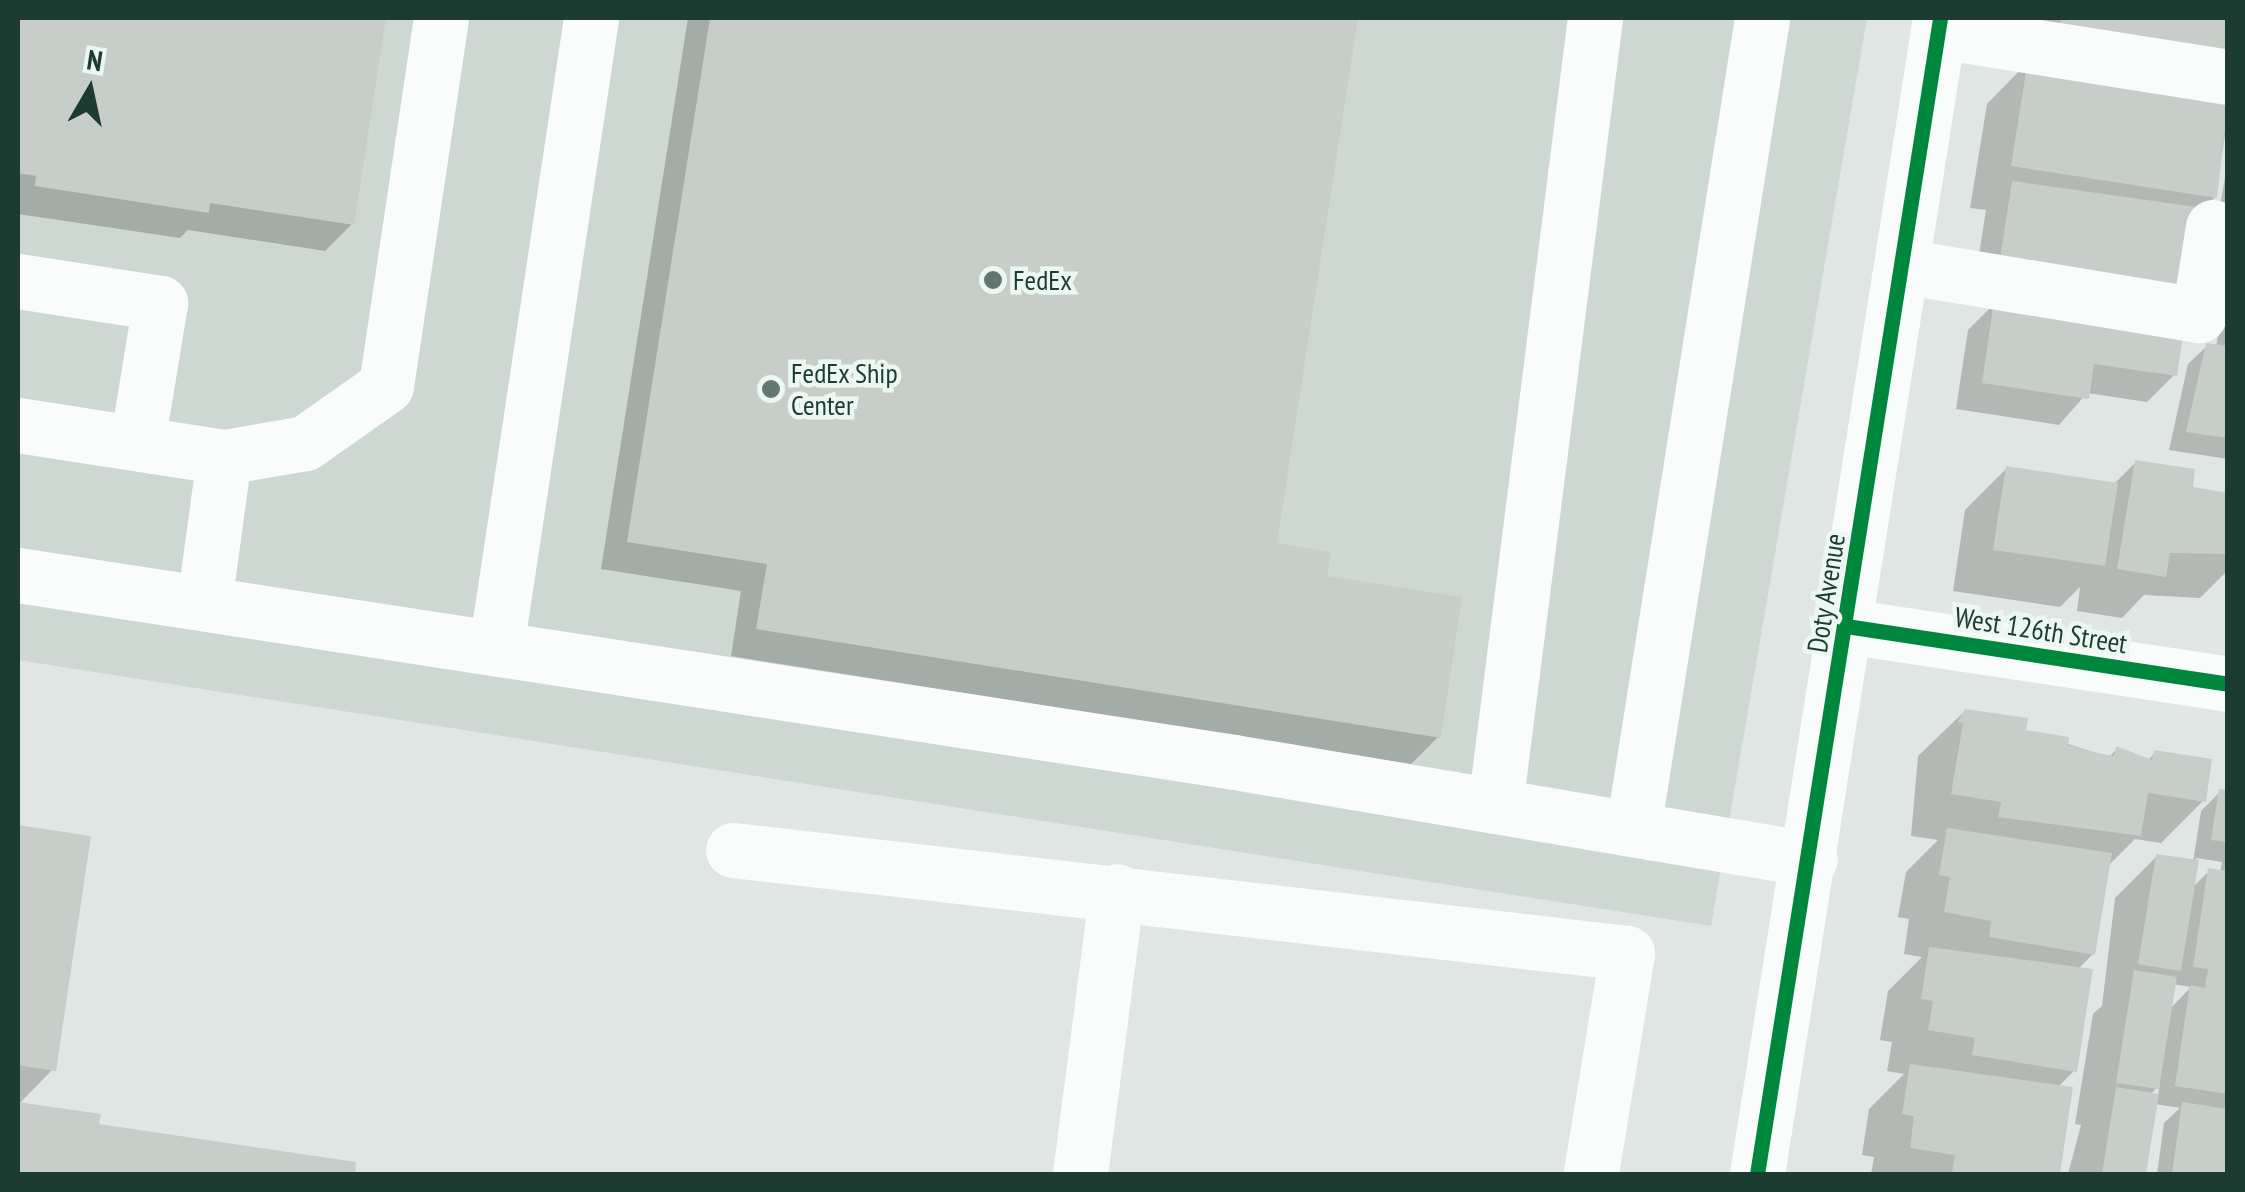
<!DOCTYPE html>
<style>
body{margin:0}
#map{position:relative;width:2245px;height:1192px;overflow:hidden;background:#e0e6e3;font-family:"PT Sans Narrow",sans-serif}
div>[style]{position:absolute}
.built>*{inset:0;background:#cdd8d3}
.shadow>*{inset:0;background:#0003}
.building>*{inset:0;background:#c7ceca}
.minor>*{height:55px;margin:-27.5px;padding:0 27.5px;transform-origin:27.5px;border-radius:27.5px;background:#fafbfb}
.cycleway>*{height:15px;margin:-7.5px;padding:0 7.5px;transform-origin:7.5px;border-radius:7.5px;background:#00873e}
.dots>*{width:28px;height:28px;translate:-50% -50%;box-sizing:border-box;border:5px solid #ecf7f1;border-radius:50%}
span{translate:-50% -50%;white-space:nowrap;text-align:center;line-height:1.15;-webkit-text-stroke:9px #ecf7f1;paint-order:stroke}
.poi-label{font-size:28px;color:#1c3b31}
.left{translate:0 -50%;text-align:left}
.street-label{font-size:28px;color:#1c3b31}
.frame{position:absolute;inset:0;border:20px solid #1c3b31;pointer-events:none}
.north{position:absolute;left:40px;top:40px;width:100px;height:100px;-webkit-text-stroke:8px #ecf7f1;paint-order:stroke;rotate:9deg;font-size:28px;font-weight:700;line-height:40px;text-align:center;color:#1c3b31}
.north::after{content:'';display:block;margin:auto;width:35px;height:45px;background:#1c3b31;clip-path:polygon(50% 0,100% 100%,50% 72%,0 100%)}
</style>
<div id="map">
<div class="built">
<div style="clip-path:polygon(18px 18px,1867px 18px,1711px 926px,18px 660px)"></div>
</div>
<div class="shadow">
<div style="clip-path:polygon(18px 18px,384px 18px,352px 224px,325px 251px,188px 230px,180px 238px,18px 214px)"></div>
<div style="clip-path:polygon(688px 18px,1356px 18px,1274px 545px,1325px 578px,1438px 737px,1411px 764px,731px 656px,741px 591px,601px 569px)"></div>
<div style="clip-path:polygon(2014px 18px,2228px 18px,2228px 86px,2220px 94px,2228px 117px,2215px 197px,2191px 220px,2174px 375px,2147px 402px,2087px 393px,2059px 425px,1956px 409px,1968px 330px,1996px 302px,1972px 299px,1986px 210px,1970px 208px,1987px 104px,2028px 62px)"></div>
<div style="clip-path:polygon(2228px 161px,2228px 252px,2212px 250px)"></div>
<div style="clip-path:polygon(2228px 275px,2228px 459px,2169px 450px,2188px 364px,2207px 346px,2216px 347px)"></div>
<div style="clip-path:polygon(2136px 462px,2190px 489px,2224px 495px,2228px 471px,2228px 570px,2200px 598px,2144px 595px,2122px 618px,2077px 611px,2080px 587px,2060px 607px,1953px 591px,1965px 510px,2007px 468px,2113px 485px)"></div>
<div style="clip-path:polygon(1965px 711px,2109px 757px,2117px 749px,2146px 762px,2155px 753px,2203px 801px,2161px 843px,2135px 839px,2107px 867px,2093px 954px,2077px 970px,2074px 1071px,2057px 1088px,2071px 1089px,2058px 1174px,1871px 1174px,1874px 1157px,1862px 1155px,1869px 1109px,1904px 1074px,1887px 1071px,1892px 1042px,1880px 1040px,1888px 991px,1922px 957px,1904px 954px,1909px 919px,1898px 917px,1906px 872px,1938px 840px,1911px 836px,1918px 756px)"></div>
<div style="clip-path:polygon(evenodd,2220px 792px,2228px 793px,2228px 1174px,2157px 1174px,2164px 1123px,2180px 1108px,2155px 1104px,2143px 1174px,2068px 1174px,2081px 1125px,2075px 1124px,2093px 1014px,2102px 1006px,2115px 898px,2157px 856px,2193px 862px,2201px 811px,2220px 792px,2196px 858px,2222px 862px,2220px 873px,2209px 871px,2192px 888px,2196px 858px,2220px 792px,2173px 984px,2191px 987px,2169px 1010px,2173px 984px,2220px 792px,2160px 1084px,2158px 1096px,2150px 1095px,2160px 1084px)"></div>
<div style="clip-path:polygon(18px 827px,88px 838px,53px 1069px,20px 1103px)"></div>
<div style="clip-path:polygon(18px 1106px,96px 1126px,354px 1164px,352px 1174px,18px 1174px)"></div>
</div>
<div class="building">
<div style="clip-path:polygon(18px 18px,386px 18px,354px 225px,210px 203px,209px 213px,35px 186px,36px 176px,18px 173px)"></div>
<div style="clip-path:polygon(710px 18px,1358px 18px,1277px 543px,1331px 552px,1327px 576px,1462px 597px,1441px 738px,756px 629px,767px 564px,627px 542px)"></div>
<div style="clip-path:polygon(2061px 18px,2228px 18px,2228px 65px,2057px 45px)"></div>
<div style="clip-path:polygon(2028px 59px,2081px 81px,2228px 104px,2217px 198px,2011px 166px)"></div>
<div style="clip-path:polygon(2012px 181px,2196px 207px,2181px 299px,1998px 272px)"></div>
<div style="clip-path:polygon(1994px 301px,2184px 329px,2177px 376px,2094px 364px,2089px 399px,1982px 383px)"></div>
<div style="clip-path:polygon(2206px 343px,2228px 346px,2228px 438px,2186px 432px)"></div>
<div style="clip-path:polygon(2135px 460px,2195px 469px,2193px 487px,2228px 493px,2228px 554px,2170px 553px,2166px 577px,2117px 569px)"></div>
<div style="clip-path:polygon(2006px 466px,2118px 483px,2105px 566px,1993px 550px)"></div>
<div style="clip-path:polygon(1965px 709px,2028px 718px,2026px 730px,2069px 737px,2068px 745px,2102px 754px,2114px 756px,2116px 746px,2152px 760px,2154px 750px,2212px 759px,2206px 802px,2148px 793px,2141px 836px,1998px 817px,2001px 802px,1951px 794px,1963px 723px,1958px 722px)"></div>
<div style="clip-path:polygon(2219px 789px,2228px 790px,2228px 842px,2211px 840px)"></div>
<div style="clip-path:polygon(18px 825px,91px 836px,56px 1071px,18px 1065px)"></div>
<div style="clip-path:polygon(1947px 828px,2112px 853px,2095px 955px,1989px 937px,1991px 921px,1944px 912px,1950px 877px,1939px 875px)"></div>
<div style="clip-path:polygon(2156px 854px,2199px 860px,2181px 971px,2138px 964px)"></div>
<div style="clip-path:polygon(2208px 868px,2228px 871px,2228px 1094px,2175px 1086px,2190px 985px,2205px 988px,2208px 969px,2193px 967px)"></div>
<div style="clip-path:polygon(1929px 947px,2093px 969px,2077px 1072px,1972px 1055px,1975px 1038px,1928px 1030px,1933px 1001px,1921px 999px)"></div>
<div style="clip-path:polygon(2134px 970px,2177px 977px,2159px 1089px,2116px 1083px)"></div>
<div style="clip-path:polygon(1910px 1064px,2073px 1087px,2060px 1174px,1952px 1173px,1955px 1155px,1910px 1148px,1914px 1116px,1902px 1114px)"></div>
<div style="clip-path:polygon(2116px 1087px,2159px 1094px,2146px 1174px,2102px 1174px)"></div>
<div style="clip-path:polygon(18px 1102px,101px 1114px,99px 1124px,356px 1162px,355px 1174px,18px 1174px)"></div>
<div style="clip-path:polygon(2182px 1102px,2228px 1109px,2228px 1174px,2172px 1174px)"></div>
</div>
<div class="minor">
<div style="left:1938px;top:31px;width:294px;rotate:9deg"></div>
<div style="left:1902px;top:266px;width:301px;rotate:9.4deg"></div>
<div style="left:2199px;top:315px;width:89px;rotate:-81deg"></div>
<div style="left:18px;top:281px;width:144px;rotate:8.8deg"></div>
<div style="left:160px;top:303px;width:142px;rotate:99.3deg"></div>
<div style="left:18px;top:425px;width:208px;rotate:8.8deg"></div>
<div style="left:224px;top:457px;width:82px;rotate:-9.8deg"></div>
<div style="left:305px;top:443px;width:99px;rotate:-35.1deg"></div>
<div style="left:386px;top:386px;width:372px;rotate:-81.5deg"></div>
<div style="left:18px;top:575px;width:1230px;rotate:8.74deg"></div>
<div style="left:1234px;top:762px;width:584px;rotate:9.56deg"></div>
<div style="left:204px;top:603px;width:147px;rotate:-82.2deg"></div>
<div style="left:1846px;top:626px;width:386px;rotate:8.6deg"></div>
<div style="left:496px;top:648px;width:637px;rotate:-81.42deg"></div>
<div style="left:1495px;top:806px;width:794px;rotate:-82.77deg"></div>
<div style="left:1633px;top:829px;width:821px;rotate:-80.96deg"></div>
<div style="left:733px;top:850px;width:900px;rotate:6.57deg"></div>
<div style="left:1627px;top:953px;width:224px;rotate:99.3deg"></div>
<div style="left:1080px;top:1174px;width:285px;rotate:-82.6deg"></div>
<div style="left:1757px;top:1174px;width:1170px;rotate:-81deg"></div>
</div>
<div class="cycleway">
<div style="left:1846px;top:626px;width:386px;rotate:8.6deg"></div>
<div style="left:1757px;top:1174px;width:1170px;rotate:-81deg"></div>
</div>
<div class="dots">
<div style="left:993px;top:280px;background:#61776f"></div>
<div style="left:771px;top:389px;background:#61776f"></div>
</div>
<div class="poi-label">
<span class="left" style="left:1013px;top:280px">FedEx</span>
<span class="left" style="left:791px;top:389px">FedEx Ship<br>Center</span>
</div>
<div class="street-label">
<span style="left:1826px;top:593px;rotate:-81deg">Doty Avenue</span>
<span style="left:2041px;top:630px;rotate:9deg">West 126th Street</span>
</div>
<div class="frame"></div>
<div class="north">N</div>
</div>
